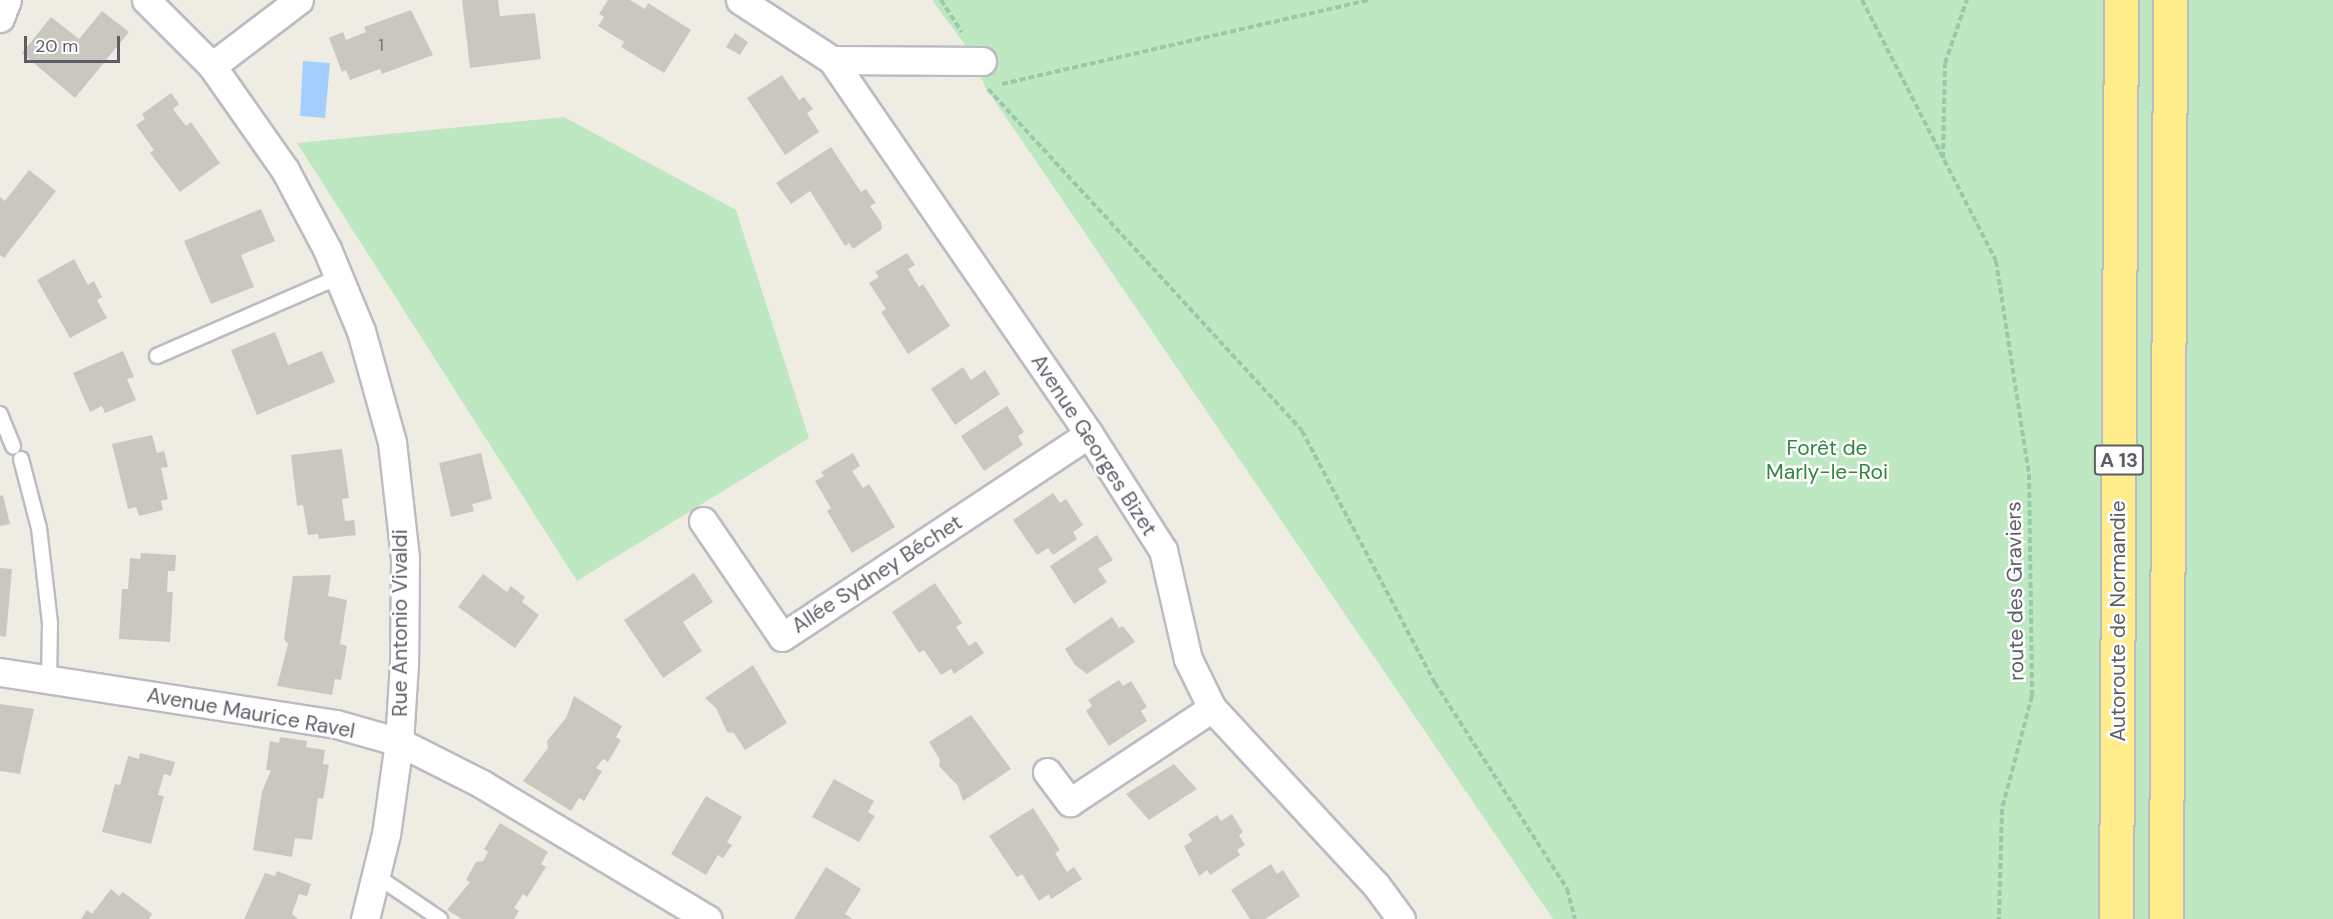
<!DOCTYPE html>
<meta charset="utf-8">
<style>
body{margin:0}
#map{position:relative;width:2333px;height:919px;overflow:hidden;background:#efede3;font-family:"DM Sans",sans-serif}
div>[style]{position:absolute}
.green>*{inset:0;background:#bee8c2}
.water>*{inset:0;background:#a3ceff}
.building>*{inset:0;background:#cac7c0}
.path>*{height:4px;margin-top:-2px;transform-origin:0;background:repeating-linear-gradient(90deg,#97c9aa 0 6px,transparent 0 9px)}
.roads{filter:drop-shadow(2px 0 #bbbcc3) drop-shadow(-2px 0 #bbbcc3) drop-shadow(0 2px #bbbcc3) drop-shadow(0 -2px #bbbcc3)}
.service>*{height:14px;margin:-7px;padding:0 7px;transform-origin:7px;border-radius:7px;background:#fff}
.minor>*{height:27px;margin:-13.5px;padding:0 13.5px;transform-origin:13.5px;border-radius:13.5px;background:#fff}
.motorway>*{height:33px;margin:-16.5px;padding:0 16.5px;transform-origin:16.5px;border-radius:16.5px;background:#ffec8a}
span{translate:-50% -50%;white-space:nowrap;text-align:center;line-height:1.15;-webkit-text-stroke:5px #fff;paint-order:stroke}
.number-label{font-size:18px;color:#77787c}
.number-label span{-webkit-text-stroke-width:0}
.shield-label span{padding:2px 4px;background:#fff;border:2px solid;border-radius:4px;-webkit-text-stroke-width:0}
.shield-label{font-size:20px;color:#5b5e65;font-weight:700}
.street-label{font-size:21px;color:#5b5e65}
.park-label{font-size:21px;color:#30863d}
.scale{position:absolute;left:24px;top:36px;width:96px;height:27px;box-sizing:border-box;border:3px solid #5b5e65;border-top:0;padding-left:8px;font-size:18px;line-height:21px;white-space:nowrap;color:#5b5e65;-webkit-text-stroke:4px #fff;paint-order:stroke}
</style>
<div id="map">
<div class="green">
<div style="clip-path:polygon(932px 0,2333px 0,2333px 919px,1553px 919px,986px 88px,963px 42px)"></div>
<div style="clip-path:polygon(564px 117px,736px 210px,809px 438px,577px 581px,297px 143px)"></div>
</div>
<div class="water">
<div style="clip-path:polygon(303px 61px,330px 63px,325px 118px,300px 116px)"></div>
</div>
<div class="building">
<div style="clip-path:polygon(462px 0,498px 0,500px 16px,535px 13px,541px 59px,470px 68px)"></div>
<div style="clip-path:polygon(608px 0,630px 0,645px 9px,648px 3px,691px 30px,664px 73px,621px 47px,624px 42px,598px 26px,604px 17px,599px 14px)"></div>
<div style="clip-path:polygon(411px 10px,433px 55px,382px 74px,380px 69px,350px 80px,346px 70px,342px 72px,329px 38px,343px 32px,346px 40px,366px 32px,364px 27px)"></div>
<div style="clip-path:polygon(102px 11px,129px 32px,75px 98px,22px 53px,51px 17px,79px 39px)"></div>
<div style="clip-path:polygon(735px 33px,748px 42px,740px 55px,726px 47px)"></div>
<div style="clip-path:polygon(782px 75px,799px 100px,804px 97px,813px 109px,807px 113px,819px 132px,785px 155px,747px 98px)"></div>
<div style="clip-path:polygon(171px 93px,179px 104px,173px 109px,186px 126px,191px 122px,220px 163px,180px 192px,150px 153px,154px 150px,136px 125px,145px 119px,142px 114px)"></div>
<div style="clip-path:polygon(831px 147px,861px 192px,866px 189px,876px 203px,870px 206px,881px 222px,882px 229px,853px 249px,849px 243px,845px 246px,810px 191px,791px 204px,776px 183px)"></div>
<div style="clip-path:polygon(29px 170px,56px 191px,4px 258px,0 255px,0 197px,5px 201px)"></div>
<div style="clip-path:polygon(261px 209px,275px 241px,241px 255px,254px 287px,211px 304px,184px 241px)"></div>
<div style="clip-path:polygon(907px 253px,915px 265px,908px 269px,919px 287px,923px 284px,950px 326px,908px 354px,881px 312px,886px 309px,869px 283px,879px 277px,875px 272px)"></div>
<div style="clip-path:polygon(74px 259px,88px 285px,94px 281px,102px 297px,97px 300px,107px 318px,70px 338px,37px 280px)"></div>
<div style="clip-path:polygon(275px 332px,288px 365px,322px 351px,335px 382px,257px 415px,231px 350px)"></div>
<div style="clip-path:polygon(123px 351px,134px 377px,127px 379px,136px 400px,105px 413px,102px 406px,90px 412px,73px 373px)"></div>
<div style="clip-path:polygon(963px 367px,971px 380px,985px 370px,1000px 394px,955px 425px,931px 389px)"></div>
<div style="clip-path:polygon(1007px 406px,1024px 432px,1018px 436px,1023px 445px,984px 471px,961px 436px)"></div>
<div style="clip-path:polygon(152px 435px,157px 453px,164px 451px,168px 467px,161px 468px,168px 499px,161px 501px,163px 510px,139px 516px,136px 507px,128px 509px,112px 444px)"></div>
<div style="clip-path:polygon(342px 449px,349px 498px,342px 499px,345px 521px,354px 520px,356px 535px,319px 539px,318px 534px,308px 535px,303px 505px,297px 506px,291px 455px)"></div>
<div style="clip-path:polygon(481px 453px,492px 499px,472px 504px,474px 511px,451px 517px,439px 463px)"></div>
<div style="clip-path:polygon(853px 453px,860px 466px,852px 471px,863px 488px,869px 484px,895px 527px,852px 553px,827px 511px,831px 508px,815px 481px,824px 476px,821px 472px)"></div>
<div style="clip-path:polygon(1053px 493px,1060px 503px,1066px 499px,1083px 525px,1073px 532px,1077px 539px,1053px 555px,1048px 548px,1037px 555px,1013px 520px)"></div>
<div style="clip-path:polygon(3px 495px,10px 524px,0 526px,0 496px)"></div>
<div style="clip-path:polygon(1097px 535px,1113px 560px,1098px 569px,1107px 582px,1074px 604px,1050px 566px)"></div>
<div style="clip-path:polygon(141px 553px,176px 555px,175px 571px,168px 571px,167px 592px,173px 592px,170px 642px,119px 639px,122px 589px,128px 589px,130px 558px,140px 559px)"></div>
<div style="clip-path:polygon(0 568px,12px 569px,6px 637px,0 636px)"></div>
<div style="clip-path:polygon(694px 573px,713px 602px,683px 622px,702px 651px,663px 678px,624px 620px)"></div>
<div style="clip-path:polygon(483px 574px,507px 592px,511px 586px,525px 597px,522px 602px,539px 615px,515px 648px,458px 607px)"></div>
<div style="clip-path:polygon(331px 575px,328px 596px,347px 600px,340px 644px,347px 646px,341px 680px,335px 679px,332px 695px,277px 686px,288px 644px,284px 639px,293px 576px)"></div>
<div style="clip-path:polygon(935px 583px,962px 623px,956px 627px,969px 646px,976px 641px,984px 653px,954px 674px,951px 669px,941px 675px,924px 650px,919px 653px,892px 612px)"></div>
<div style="clip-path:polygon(1112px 617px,1119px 628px,1123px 626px,1135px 642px,1087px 674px,1075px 665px,1065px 649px)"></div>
<div style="clip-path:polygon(753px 665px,787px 723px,745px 750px,734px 733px,727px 732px,716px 708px,705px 698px)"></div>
<div style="clip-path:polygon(1119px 680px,1123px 686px,1131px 681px,1147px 707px,1141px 711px,1147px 721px,1109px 746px,1086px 711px,1092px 706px,1088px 700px)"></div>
<div style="clip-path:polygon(574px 696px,622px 726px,616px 737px,621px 740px,608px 762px,603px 759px,596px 768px,602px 771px,584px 801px,579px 798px,571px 811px,523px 781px,548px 748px,547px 741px,566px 718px)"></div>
<div style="clip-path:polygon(0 704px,34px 709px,20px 774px,0 771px)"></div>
<div style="clip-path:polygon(971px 715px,1011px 769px,963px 801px,958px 786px,939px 766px,940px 760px,929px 742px)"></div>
<div style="clip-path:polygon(280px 737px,307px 741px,306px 747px,325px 750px,323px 764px,329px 765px,323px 799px,318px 798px,312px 840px,295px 838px,292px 857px,253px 850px,262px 792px,271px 770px,266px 770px,270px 741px,279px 743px)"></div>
<div style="clip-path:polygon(140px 753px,175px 762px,171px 776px,164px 774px,158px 795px,164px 796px,151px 844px,102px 832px,115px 784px,120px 785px,128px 756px,139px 759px)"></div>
<div style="clip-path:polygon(1174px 764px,1197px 789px,1149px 820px,1126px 794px)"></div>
<div style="clip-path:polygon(834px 779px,874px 801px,868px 812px,875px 816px,859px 842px,812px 817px)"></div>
<div style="clip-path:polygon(706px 796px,742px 817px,727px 842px,732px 845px,723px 858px,718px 855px,706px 875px,671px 854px)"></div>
<div style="clip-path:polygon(1033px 808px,1060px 850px,1055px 853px,1067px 872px,1074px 867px,1082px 879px,1051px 899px,1049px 894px,1039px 901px,1022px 874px,1017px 877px,989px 836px)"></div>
<div style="clip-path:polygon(1232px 814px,1243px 832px,1239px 835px,1245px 845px,1237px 850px,1240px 855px,1210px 875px,1207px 870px,1199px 876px,1184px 846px,1192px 841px,1188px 834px,1217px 815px,1221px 821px)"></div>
<div style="clip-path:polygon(500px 823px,548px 852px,541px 864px,546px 867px,527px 897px,523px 894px,514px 908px,519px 911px,514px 919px,462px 919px,447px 910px,470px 882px,466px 880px,476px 862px,483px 861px,488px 852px,484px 849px)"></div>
<div style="clip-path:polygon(1271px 864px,1277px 874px,1283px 870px,1300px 896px,1265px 919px,1250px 919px,1231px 890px)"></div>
<div style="clip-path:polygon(826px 867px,861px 889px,845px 914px,853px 919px,794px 919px)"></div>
<div style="clip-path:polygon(277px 871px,311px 884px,307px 896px,299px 894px,292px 914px,298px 919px,244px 919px,265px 873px,275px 876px)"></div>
<div style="clip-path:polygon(111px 889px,119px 896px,123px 892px,152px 914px,149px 919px,81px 919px,87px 910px,92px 914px)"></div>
</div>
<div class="path">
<div style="left:941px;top:0;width:38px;rotate:57deg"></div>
<div style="left:1862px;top:0;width:293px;rotate:62.8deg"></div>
<div style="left:1996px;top:261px;width:216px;rotate:81.2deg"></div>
<div style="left:2029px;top:474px;width:222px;rotate:89.2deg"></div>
<div style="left:2032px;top:696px;width:117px;rotate:104.9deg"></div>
<div style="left:2002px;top:809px;width:110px;rotate:91.6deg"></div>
<div style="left:1002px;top:84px;width:377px;rotate:-12.9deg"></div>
<div style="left:988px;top:89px;width:464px;rotate:47.4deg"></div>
<div style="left:1302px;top:431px;width:285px;rotate:62.2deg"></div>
<div style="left:1435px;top:683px;width:245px;rotate:57.3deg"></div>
<div style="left:1567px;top:889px;width:31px;rotate:75deg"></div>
<div style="left:1943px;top:158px;width:95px;rotate:-88.8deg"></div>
<div style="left:1945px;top:63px;width:67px;rotate:-70.8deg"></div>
</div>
<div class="roads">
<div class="service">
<div style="left:157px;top:356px;width:198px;rotate:-23.5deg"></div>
<div style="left:0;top:414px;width:35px;rotate:68deg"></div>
<div style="left:21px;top:459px;width:71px;rotate:75.4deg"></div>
<div style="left:39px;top:528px;width:96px;rotate:83.4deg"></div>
<div style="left:50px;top:623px;width:56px;rotate:91deg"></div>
<div style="left:378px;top:877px;width:75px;rotate:34.1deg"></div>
</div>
<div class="minor">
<div style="left:146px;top:0;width:93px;rotate:45deg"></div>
<div style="left:212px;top:66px;width:127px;rotate:54.9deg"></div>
<div style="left:285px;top:170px;width:89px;rotate:62deg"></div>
<div style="left:327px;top:249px;width:89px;rotate:67.5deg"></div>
<div style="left:361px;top:331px;width:115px;rotate:74.4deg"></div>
<div style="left:392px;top:442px;width:117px;rotate:83.6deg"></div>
<div style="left:405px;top:558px;width:105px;rotate:90.5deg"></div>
<div style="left:404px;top:663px;width:79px;rotate:93.6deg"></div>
<div style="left:399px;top:742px;width:93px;rotate:98deg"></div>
<div style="left:386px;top:834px;width:88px;rotate:103.9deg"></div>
<div style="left:740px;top:0;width:110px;rotate:33.1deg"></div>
<div style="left:832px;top:60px;width:454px;rotate:55.5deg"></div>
<div style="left:1089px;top:434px;width:138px;rotate:57.5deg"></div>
<div style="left:1163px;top:550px;width:112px;rotate:77.1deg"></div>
<div style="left:1188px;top:659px;width:55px;rotate:63.9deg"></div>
<div style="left:1212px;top:708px;width:241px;rotate:47.2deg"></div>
<div style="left:1376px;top:885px;width:42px;rotate:53.7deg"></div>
<div style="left:0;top:18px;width:19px;rotate:-69deg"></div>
<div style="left:832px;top:60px;width:150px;rotate:0.4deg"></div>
<div style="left:212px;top:66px;width:109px;rotate:-37.2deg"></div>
<div style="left:703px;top:521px;width:140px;rotate:55.7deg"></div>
<div style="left:782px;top:637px;width:368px;rotate:-33.5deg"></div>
<div style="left:0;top:672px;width:340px;rotate:8.8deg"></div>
<div style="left:336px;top:724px;width:66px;rotate:15.9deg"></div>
<div style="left:399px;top:742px;width:93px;rotate:26.8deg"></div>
<div style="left:482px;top:784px;width:263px;rotate:30.9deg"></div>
<div style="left:1047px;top:772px;width:38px;rotate:53deg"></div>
<div style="left:1070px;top:802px;width:170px;rotate:-33.5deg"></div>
</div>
<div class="motorway">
<div style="left:2116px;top:919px;width:919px;rotate:-89.69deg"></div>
<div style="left:2166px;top:919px;width:919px;rotate:-89.75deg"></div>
</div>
</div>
<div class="number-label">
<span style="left:381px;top:45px">1</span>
</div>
<div class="shield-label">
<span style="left:2119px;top:460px">A 13</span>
</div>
<div class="street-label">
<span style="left:1094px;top:445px;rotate:57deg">Avenue Georges Bizet</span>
<span style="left:877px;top:574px;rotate:-33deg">Allée Sydney Béchet</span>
<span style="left:2015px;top:591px;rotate:-91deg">route des Graviers</span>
<span style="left:2118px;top:621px;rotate:-90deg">Autoroute de Normandie</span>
<span style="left:400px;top:623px;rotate:-90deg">Rue Antonio Vivaldi</span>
<span style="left:251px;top:713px;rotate:10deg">Avenue Maurice Ravel</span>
</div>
<div class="park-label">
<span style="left:1827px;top:460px">Forêt de<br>Marly-le-Roi</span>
</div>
<div class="scale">20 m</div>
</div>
